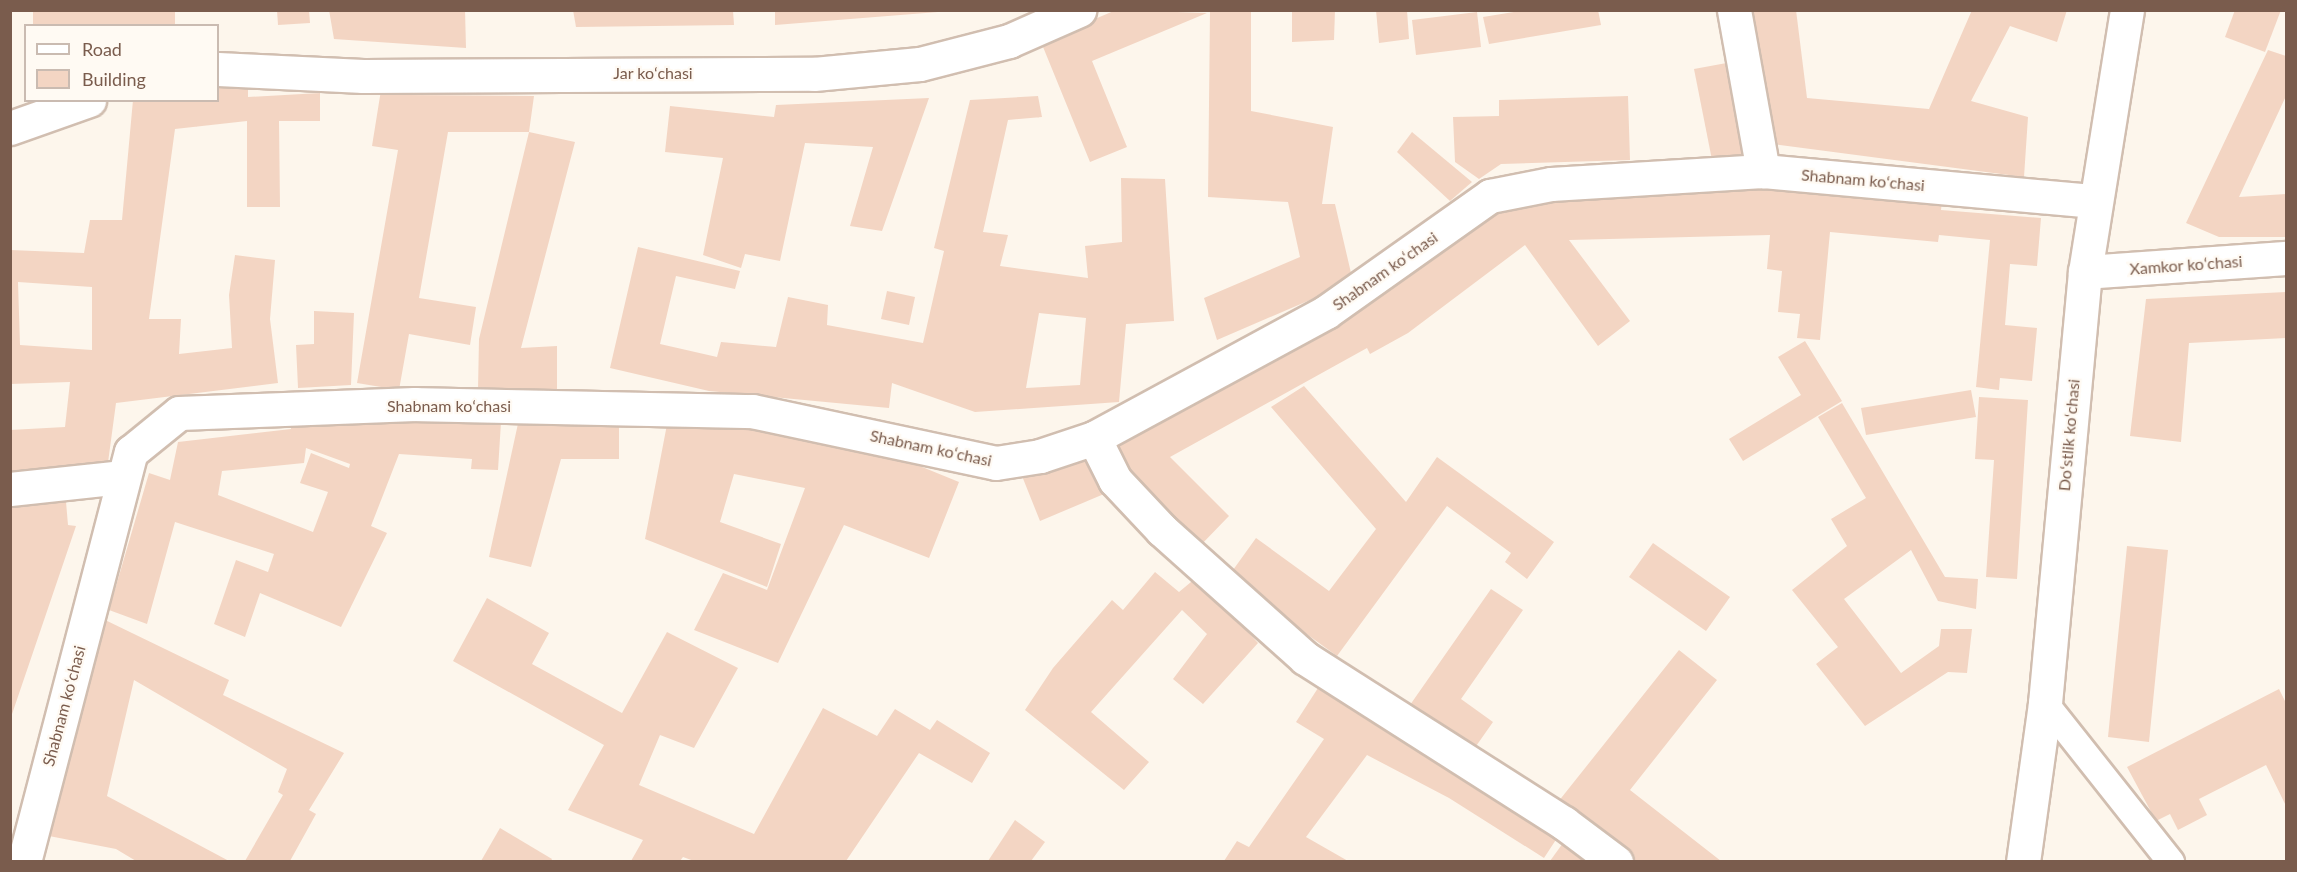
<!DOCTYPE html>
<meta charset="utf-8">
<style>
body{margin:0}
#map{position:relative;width:2297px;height:872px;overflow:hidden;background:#fdf6ec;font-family:Lato,sans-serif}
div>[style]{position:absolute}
.building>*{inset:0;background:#f3d5c3}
.roads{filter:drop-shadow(2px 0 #d1beb0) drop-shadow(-2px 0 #d1beb0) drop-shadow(0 2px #d1beb0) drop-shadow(0 -2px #d1beb0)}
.service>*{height:26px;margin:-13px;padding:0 13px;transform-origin:13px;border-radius:13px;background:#fff}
.minor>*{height:33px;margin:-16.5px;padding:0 16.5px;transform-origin:16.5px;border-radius:16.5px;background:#fff}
.tertiary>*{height:33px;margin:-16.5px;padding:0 16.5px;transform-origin:16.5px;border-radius:16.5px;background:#fff}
span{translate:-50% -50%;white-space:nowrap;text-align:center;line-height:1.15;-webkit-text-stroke:4.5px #fffaf3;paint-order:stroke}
.street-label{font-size:16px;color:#7a5c4d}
.frame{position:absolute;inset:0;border:12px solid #7a5c4d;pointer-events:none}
.legend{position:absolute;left:24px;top:24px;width:195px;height:78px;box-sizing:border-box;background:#fffaf3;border:2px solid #cabbb1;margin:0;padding:8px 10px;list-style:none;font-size:18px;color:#7a5c4d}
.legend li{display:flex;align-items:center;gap:12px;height:30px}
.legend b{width:30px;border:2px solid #cabbb1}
</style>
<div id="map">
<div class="building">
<div style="clip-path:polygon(33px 10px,175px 10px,175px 26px,33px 26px)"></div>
<div style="clip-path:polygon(277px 10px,309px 10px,310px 23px,278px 25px)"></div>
<div style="clip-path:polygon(329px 10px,465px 10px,466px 48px,334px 39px)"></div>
<div style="clip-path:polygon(573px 10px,733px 10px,734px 25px,576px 27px)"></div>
<div style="clip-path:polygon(775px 10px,938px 10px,938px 12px,775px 25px)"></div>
<div style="clip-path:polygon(1116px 10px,1207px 13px,1092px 61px,1127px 147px,1090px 162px,1041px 42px)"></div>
<div style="clip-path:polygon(1210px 10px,1251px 10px,1251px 111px,1333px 127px,1322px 204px,1335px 204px,1351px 273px,1317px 297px,1217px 340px,1204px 298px,1300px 257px,1288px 202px,1208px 197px)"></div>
<div style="clip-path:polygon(1292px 10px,1335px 10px,1334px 40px,1292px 42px)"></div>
<div style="clip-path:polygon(1376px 10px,1407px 10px,1409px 39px,1379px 43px)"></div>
<div style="clip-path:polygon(1526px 10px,1598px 10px,1601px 25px,1489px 44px,1483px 17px)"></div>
<div style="clip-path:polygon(1750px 10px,1796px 10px,1807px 98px,1929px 109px,1972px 10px,2067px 10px,2057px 42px,2010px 26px,1971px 101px,2028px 117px,2024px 177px,1764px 143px)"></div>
<div style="clip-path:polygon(2235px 10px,2281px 10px,2265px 52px,2225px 37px)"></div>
<div style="clip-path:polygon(1477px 12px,1481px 47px,1416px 55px,1412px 20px)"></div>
<div style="clip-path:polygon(2268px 50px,2286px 56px,2286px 96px,2239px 197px,2286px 194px,2286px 237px,2219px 237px,2186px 223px)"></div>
<div style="clip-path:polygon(1732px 62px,1749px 153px,1712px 160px,1694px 69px)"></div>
<div style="clip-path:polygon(evenodd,248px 82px,248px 97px,320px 93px,320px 121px,279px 121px,280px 207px,247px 207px,247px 121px,175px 129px,149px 319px,181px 319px,179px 354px,232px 348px,229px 295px,235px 255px,275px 260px,270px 319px,278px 383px,116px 403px,107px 470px,10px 475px,10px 430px,65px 427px,70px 382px,10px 384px,10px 250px,84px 253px,90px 220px,122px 220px,133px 100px,218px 100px,218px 84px,248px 82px,18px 282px,92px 287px,92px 350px,20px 345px,18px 282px)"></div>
<div style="clip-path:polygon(381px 90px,407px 95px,534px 96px,529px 132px,448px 132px,419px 298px,476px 307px,470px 345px,409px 334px,399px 390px,357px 383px,398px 150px,372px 146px)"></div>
<div style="clip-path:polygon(evenodd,1038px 96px,1042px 117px,1008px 120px,983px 232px,1008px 235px,1000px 266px,1088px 278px,1085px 246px,1122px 242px,1121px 178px,1165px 179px,1174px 321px,1126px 324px,1119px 402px,975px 412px,892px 383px,889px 408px,709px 391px,610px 368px,638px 247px,740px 271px,735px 289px,676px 276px,660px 344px,717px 357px,721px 342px,776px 347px,788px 297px,828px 305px,827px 325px,923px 343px,944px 251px,934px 248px,970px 100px,1038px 96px,1039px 313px,1086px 318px,1080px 385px,1026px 388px,1039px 313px)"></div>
<div style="clip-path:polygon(1628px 96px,1630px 160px,1501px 164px,1479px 179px,1455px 162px,1453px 117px,1499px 116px,1499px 100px)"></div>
<div style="clip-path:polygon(929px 98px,882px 231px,850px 226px,873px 147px,805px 143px,780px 261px,745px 254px,741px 268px,703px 255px,723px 158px,665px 152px,670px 106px,774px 117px,776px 105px)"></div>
<div style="clip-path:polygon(529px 132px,575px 142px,521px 348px,557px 346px,557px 393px,478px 389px,479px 339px)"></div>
<div style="clip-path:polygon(1412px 132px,1472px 182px,1450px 201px,1397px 152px)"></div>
<div style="clip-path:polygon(1767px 189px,1942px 201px,1941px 210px,2041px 218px,2037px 266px,2010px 264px,2005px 325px,2037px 328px,2032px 381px,2000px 378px,1999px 390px,1976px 387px,1990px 240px,1939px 235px,1938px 242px,1830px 232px,1820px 340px,1797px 338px,1800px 314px,1778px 312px,1782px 271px,1767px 269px,1770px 235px,1569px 240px,1630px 321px,1598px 346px,1525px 245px,1408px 333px,1370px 354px,1367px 348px,1170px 457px,1229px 516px,1197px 549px,1105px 450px,1499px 207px,1568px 194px)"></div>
<div style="clip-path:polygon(887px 291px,915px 297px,909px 325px,881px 319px)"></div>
<div style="clip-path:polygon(2286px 292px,2286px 338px,2189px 343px,2181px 442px,2130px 436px,2146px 299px)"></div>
<div style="clip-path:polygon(314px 311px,354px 313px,351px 385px,298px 388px,296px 345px,314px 344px)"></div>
<div style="clip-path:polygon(1805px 341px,1842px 401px,1743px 461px,1729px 439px,1801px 395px,1778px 357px)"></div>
<div style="clip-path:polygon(1304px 386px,1406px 502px,1437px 457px,1554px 542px,1527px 579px,1505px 562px,1511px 553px,1447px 506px,1337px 656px,1228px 577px,1256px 538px,1329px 591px,1376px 529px,1271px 407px)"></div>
<div style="clip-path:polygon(1971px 390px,1976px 417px,1866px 435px,1861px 408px)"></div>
<div style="clip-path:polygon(1979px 397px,2028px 400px,2017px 579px,1986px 577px,1994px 460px,1975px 459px)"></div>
<div style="clip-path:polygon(1842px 403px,1945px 577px,1978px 579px,1976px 609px,1938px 601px,1911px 550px,1844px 599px,1901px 673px,1939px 646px,1941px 629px,1972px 629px,1967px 673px,1948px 672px,1865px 726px,1816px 664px,1838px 647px,1792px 590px,1847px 546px,1831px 519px,1866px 498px,1818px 417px)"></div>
<div style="clip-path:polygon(evenodd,309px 414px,501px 422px,498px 470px,471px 469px,472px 459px,399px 454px,371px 526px,387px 533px,341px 627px,260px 593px,245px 637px,214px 624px,236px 560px,268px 572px,274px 554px,175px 522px,147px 624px,109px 610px,149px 473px,170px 480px,178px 442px,291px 429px,291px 421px,309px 414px,306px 448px,350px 464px,349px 468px,311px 453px,300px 483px,328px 492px,313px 532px,218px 495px,222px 471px,304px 463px,306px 448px)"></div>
<div style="clip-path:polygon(669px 414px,846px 436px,959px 482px,929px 558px,844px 525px,778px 663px,694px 630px,723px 573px,767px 590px,805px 488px,734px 474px,720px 522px,781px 544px,767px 587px,645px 539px)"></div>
<div style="clip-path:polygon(619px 418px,619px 459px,561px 459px,531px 567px,489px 557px,519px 419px)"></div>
<div style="clip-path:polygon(1085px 449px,1104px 494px,1040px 521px,1022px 476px)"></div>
<div style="clip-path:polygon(65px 490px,68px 525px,76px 526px,10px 720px,10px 497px)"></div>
<div style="clip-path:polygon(1653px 543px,1730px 597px,1706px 631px,1629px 577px)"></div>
<div style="clip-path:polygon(2127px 546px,2168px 550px,2149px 742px,2108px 737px)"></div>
<div style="clip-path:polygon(1155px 572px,1179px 592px,1203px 572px,1253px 628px,1248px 632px,1258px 643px,1203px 704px,1173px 679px,1207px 634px,1182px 610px,1091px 712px,1149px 762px,1124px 790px,1025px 710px,1053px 668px,1112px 600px,1123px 610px)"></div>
<div style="clip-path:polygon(1491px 589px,1523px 610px,1461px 699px,1493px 722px,1474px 749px,1410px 705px)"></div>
<div style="clip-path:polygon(487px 598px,549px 633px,532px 664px,622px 713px,667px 632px,738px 668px,694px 748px,660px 735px,639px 785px,754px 834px,823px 708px,877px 736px,895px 709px,930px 730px,937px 720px,990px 753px,972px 783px,919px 753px,846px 861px,694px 861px,683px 857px,680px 861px,631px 861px,643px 840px,568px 810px,604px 745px,453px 661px)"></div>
<div style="clip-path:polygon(101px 618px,229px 680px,223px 695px,344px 753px,309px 810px,316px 814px,290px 861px,245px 861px,283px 795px,278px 792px,287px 769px,134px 680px,107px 796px,229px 861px,136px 861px,116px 849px,49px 836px)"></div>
<div style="clip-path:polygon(1679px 650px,1717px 680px,1630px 790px,1721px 861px,1633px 861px,1558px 802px)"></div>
<div style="clip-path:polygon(1318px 688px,1561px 832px,1544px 858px,1449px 798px,1367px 755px,1306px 837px,1348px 861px,1224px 861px,1237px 841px,1249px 847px,1324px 739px,1296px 722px)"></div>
<div style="clip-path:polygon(2279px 689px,2286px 703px,2286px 806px,2266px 765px,2199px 799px,2207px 815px,2178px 830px,2170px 814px,2156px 821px,2127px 767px)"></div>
<div style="clip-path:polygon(1015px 820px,1045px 842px,1031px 861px,988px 861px)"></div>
<div style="clip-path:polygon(500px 828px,552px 859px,551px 861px,481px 861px)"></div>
<div style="clip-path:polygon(1563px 843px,1588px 861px,1550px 861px)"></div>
</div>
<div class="roads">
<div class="service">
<div style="left:2045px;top:703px;width:203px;rotate:51.6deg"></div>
</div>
<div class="minor">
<div style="left:1734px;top:10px;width:164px;rotate:79.8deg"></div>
<div style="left:218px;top:69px;width:145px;rotate:2.8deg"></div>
<div style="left:363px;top:76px;width:451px;rotate:-0.3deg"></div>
<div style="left:814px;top:74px;width:106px;rotate:-5.4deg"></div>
<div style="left:920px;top:64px;width:92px;rotate:-14.5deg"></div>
<div style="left:1009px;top:41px;width:77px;rotate:-23.9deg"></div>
<div style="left:10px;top:128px;width:84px;rotate:-19.5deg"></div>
<div style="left:2085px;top:272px;width:201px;rotate:-4deg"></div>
<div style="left:1094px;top:438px;width:47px;rotate:63.4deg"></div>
<div style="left:1115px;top:480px;width:69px;rotate:46.8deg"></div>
<div style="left:1162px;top:530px;width:192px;rotate:41.8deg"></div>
<div style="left:1305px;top:658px;width:307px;rotate:32.5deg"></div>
<div style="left:1564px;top:823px;width:65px;rotate:36.9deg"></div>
<div style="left:10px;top:489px;width:114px;rotate:-6.1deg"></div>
<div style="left:24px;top:862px;width:424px;rotate:-75.4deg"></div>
<div style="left:131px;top:452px;width:62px;rotate:-39.1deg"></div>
<div style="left:179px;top:413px;width:236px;rotate:-2.2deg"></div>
<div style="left:415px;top:404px;width:337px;rotate:1.2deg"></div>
<div style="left:752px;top:411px;width:249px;rotate:12deg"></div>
<div style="left:996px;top:463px;width:45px;rotate:-9deg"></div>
<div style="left:1040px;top:456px;width:57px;rotate:-18.4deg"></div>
<div style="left:1094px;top:438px;width:264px;rotate:-28.5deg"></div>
<div style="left:1326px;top:312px;width:201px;rotate:-35.3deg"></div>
<div style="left:1490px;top:196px;width:62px;rotate:-11.1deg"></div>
<div style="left:1551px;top:184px;width:212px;rotate:-3.5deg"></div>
<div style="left:1763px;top:171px;width:333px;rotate:5.2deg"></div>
</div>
<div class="tertiary">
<div style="left:2023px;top:862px;width:161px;rotate:-82.1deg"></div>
<div style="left:2045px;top:703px;width:433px;rotate:-84.7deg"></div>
<div style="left:2085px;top:272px;width:265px;rotate:-80.9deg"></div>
</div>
</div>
<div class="street-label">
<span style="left:653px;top:73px">Jar koʻchasi</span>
<span style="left:1863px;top:180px;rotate:5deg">Shabnam koʻchasi</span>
<span style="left:2186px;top:265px;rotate:-4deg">Xamkor koʻchasi</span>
<span style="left:1385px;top:271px;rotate:-35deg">Shabnam koʻchasi</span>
<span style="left:449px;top:406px">Shabnam koʻchasi</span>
<span style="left:2069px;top:435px;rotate:-85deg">Doʻstlik koʻchasi</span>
<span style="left:931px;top:448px;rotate:12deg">Shabnam koʻchasi</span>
<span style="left:64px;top:706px;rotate:-75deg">Shabnam koʻchasi</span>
</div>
<div class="frame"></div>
<ul class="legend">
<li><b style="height:8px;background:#fff"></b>Road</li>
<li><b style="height:16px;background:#f3d5c3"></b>Building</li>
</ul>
</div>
